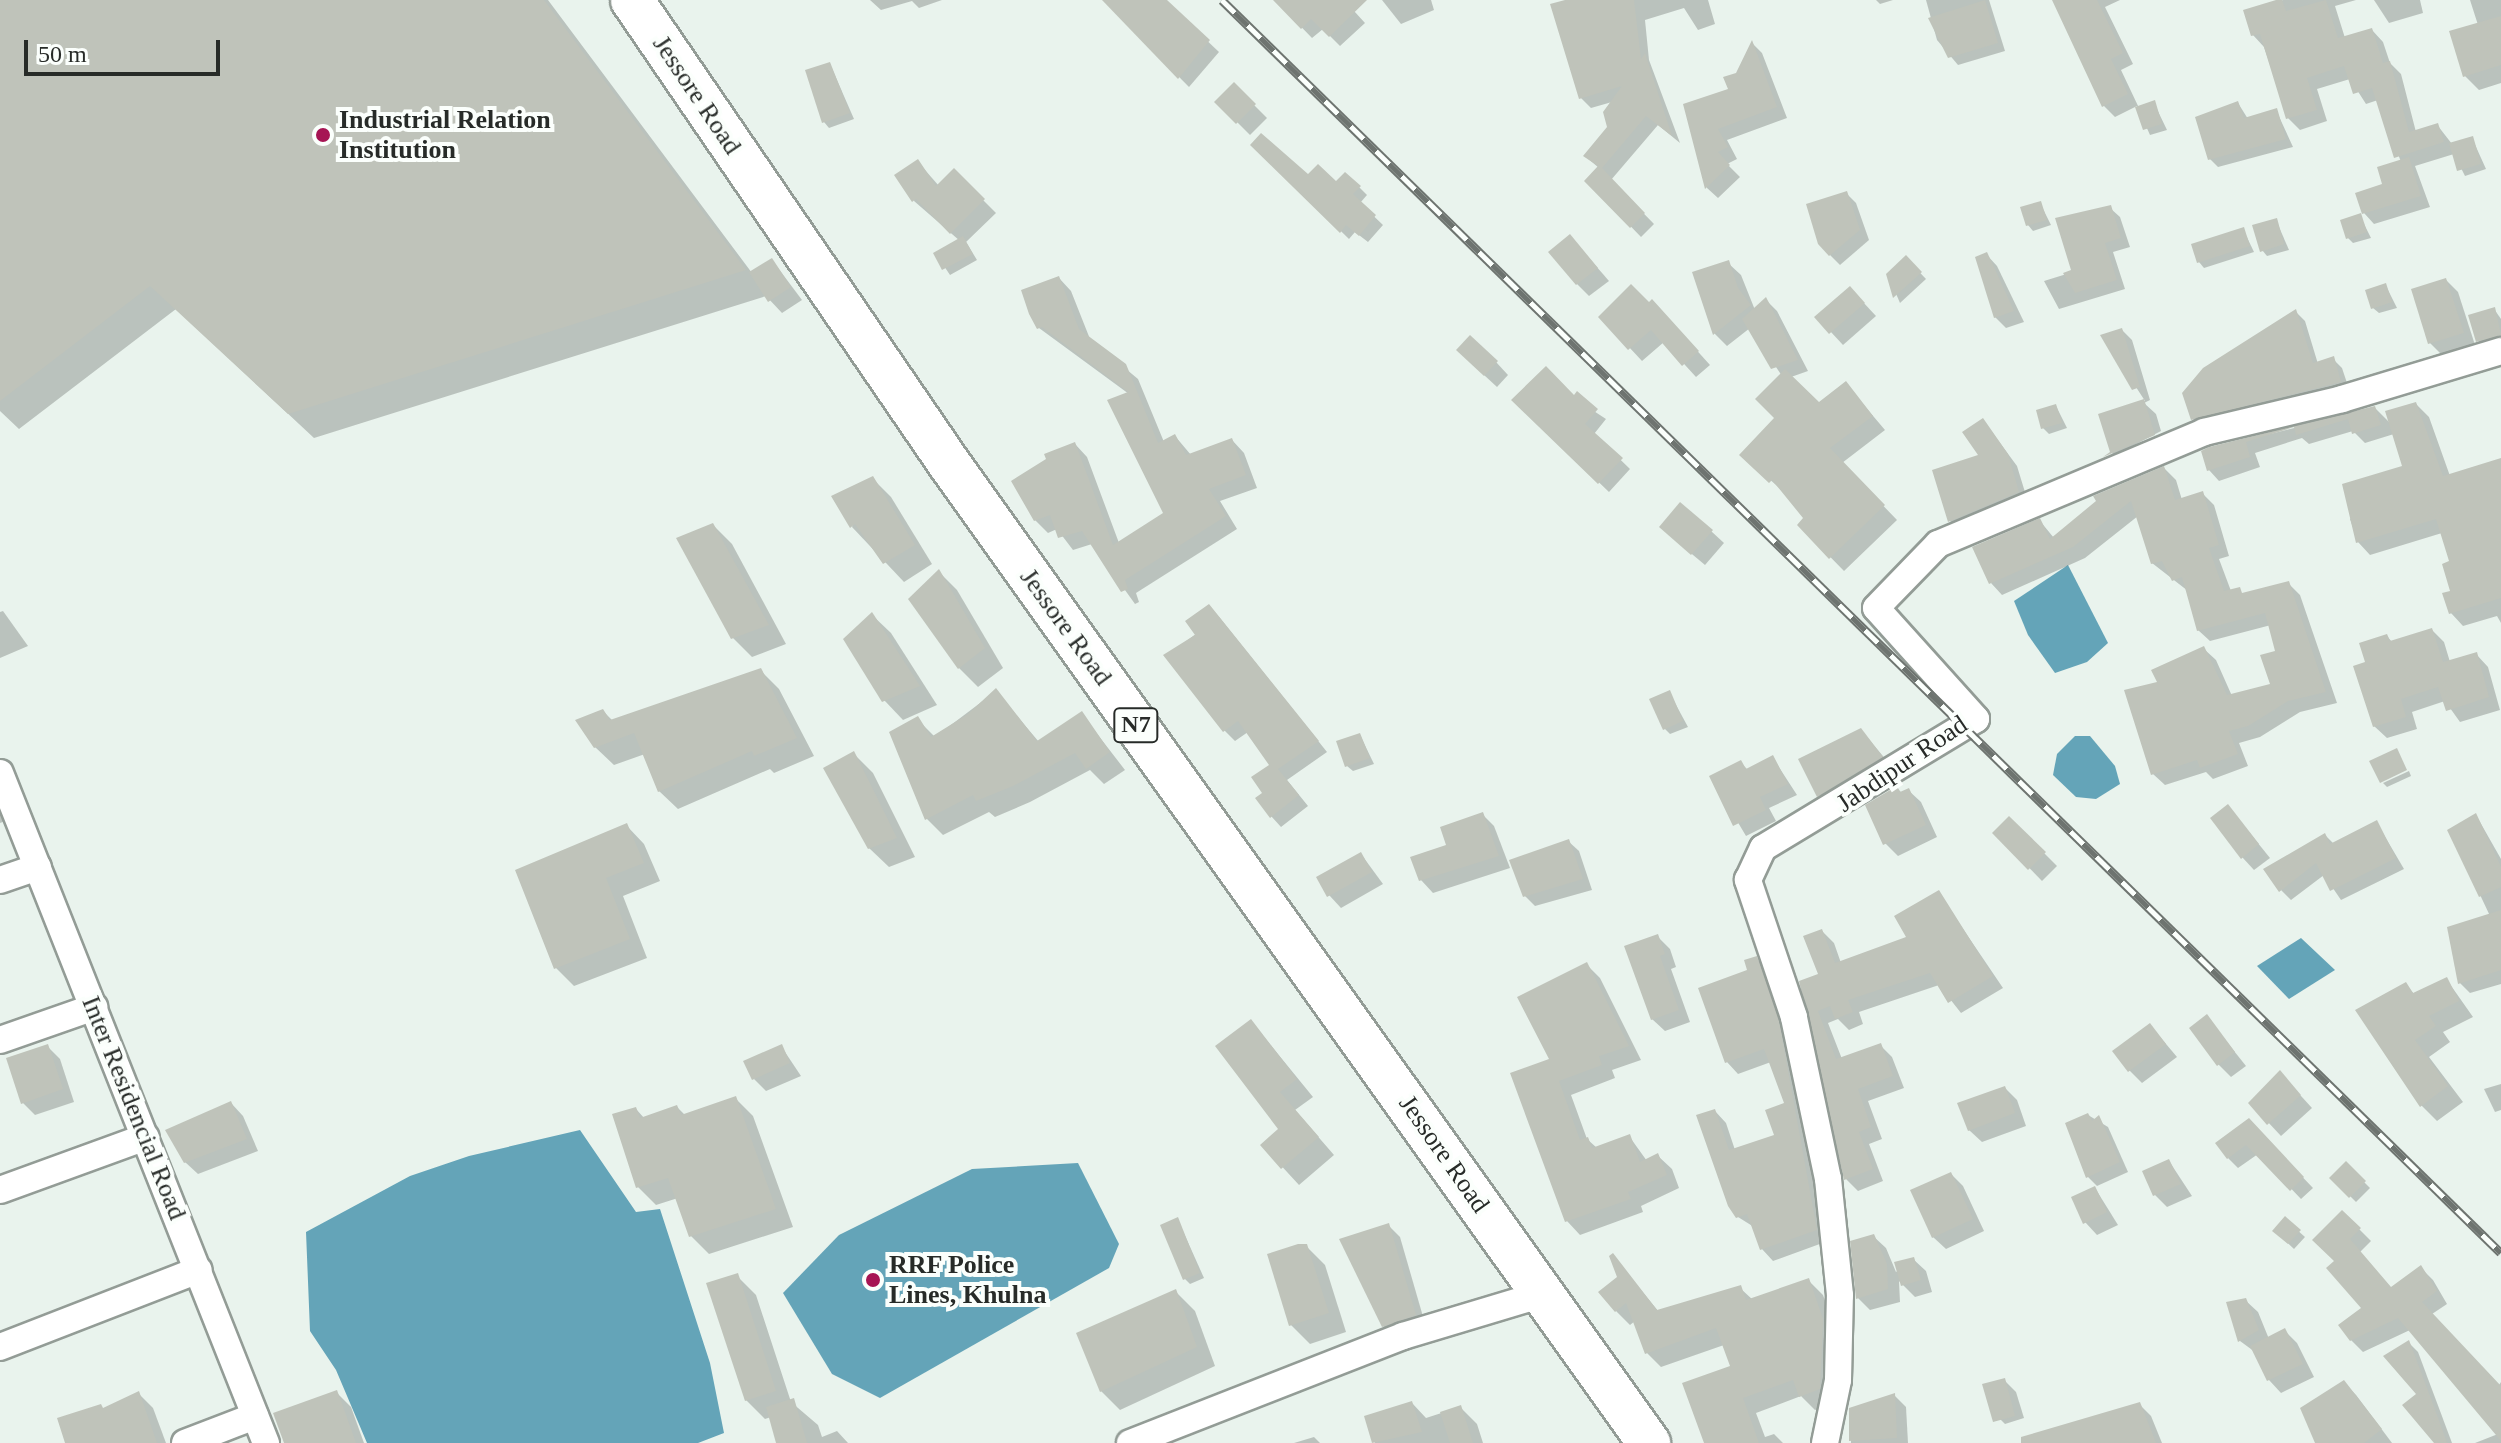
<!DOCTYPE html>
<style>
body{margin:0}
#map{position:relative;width:2501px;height:1443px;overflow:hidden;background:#e9f3ed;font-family:"Times New Roman",serif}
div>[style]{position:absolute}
.water>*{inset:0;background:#64a4b8}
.shadow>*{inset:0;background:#0003}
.building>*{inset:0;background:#bfc3ba}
.roads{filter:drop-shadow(2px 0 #939c96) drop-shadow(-2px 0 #939c96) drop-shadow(0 2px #939c96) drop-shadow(0 -2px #939c96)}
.minor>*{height:26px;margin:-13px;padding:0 13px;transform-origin:13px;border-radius:13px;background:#fff}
.trunk>*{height:42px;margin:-21px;padding:0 21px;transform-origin:21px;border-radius:21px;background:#fff}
.rail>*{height:9px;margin-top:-4.5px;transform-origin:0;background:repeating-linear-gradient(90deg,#fbfffc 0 18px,#6e7470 0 36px);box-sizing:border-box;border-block:2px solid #6e7470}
.dots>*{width:22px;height:22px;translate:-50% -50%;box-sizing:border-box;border:4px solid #fbfffc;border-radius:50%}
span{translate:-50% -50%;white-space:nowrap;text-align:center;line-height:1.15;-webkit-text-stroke:8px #fbfffc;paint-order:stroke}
.shield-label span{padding:2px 6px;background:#fbfffc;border:2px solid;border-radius:6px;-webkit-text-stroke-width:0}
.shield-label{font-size:24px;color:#272b28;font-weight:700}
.street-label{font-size:26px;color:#272b28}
.poi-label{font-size:26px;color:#272b28;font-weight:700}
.left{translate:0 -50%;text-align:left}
.scale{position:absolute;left:24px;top:40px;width:196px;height:36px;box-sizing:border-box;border:4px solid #272b28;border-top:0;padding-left:10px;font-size:24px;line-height:28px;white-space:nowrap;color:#272b28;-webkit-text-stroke:6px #fbfffc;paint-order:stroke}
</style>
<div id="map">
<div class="water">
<div style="clip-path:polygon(2068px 565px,2108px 643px,2087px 662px,2055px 673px,2028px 635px,2014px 601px)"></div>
<div style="clip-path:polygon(2075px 736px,2090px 736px,2115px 766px,2120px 784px,2096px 799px,2076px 797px,2053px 775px,2057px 754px)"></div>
<div style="clip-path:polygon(2301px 938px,2335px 970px,2289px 999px,2257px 966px)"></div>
<div style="clip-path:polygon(580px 1130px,636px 1212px,660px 1209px,710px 1363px,724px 1433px,698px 1443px,367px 1443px,336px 1370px,310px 1331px,306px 1232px,410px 1176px,469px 1156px)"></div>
<div style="clip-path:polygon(1078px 1163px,1119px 1244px,1109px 1268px,880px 1398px,832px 1374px,783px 1293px,839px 1235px,972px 1169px)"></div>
</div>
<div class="shadow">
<div style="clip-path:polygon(0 0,548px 0,752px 273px,772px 260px,802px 300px,782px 313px,766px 296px,314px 438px,176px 309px,19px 429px,0 411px)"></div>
<div style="clip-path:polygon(870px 0,942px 0,919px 8px,912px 1px,881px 10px)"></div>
<div style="clip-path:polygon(1103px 0,1164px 0,1219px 52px,1189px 87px)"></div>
<div style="clip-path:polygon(1281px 0,1344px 0,1365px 23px,1340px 46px,1323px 29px,1312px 38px,1278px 3px)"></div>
<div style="clip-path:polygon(1382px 0,1431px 0,1434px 10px,1401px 24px)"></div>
<div style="clip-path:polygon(1571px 0,1708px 0,1715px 24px,1698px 30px,1684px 8px,1645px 20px,1649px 60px,1680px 143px,1658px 125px,1611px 180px,1654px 224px,1641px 237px,1587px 181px,1599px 168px,1585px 156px,1609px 127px,1612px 102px,1591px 108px,1581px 98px)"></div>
<div style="clip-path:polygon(1876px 0,1893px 0,1880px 4px)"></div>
<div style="clip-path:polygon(1926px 0,1989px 0,2005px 51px,1958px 65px,1937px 40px)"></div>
<div style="clip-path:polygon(2054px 0,2120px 0,2105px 7px,2133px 64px,2121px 70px,2139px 108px,2154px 103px,2167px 130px,2150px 135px,2137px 106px,2115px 117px,2104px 106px)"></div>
<div style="clip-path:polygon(2283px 0,2356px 0,2335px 6px,2345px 38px,2372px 30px,2383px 42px,2390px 63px,2401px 74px,2416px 132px,2438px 126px,2452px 144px,2472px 138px,2486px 169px,2465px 176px,2454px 154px,2415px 166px,2430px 207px,2374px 224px,2364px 213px,2401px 162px,2378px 100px,2366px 104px,2350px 79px,2317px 89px,2327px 121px,2300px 130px,2288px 118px,2264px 47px,2253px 35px,2246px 11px)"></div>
<div style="clip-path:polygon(2374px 0,2420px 0,2423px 13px,2389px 23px)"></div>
<div style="clip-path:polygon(2470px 0,2501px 0,2501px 83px,2479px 90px,2465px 76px,2478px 25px)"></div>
<div style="clip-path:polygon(1752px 43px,1762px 53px,1787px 118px,1727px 140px,1737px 159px,1727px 164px,1740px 177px,1718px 198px,1707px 188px,1685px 105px,1730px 90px)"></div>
<div style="clip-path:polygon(830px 64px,854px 119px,829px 128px,824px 122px)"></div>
<div style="clip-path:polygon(1234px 85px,1267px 118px,1250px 135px,1217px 102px)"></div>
<div style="clip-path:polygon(2238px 103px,2248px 119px,2276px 110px,2293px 147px,2218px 167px,2210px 159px)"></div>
<div style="clip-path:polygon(1253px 145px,1308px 176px,1336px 184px,1346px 174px,1367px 195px,1360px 203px,1383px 225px,1368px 242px,1355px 232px,1349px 239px)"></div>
<div style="clip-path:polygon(918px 162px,939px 186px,954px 171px,996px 213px,966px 242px,977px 260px,950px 275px,936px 254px,960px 241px,914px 201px)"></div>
<div style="clip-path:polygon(1846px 193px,1856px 203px,1869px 240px,1840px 265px,1830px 255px)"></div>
<div style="clip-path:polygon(2040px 203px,2051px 225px,2033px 231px,2028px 225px)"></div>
<div style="clip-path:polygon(2110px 208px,2120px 217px,2130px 247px,2113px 252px,2125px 289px,2059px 309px,2044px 281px,2073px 272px)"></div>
<div style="clip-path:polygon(2360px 216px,2371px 238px,2353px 243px,2348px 238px)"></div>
<div style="clip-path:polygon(2276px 220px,2289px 250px,2267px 256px,2262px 250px)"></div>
<div style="clip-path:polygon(2243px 229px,2254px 252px,2204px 268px,2199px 262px)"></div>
<div style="clip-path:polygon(1570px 236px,1609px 281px,1589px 296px,1577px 284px)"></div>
<div style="clip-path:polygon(1986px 254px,1997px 266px,2024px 322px,2006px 328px,1995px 317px)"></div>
<div style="clip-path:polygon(1906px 258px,1926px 279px,1900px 303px,1888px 275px)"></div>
<div style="clip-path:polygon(1728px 263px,1741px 275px,1755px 310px,1766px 300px,1777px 311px,1808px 371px,1791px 377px,1819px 404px,1846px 384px,1885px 430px,1842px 463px,1897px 520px,1844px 571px,1799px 525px,1806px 518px,1785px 493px,1742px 455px,1777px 418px,1782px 376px,1750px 328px,1727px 346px,1715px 334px,1695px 273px)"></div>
<div style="clip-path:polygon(1059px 278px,1071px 291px,1090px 339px,1138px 379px,1164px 442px,1175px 436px,1191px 455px,1232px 440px,1244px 453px,1257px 488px,1220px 501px,1237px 529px,1136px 593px,1139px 602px,1135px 604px,1092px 544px,1073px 550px,1057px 529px,1048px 533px,1035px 520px,1075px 444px,1087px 457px,1119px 543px,1166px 514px,1129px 394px,1039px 328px)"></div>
<div style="clip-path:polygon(2446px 280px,2458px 292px,2475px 345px,2442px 355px,2430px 343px)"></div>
<div style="clip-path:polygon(2386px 286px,2397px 308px,2379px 313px,2373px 308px)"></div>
<div style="clip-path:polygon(1862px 301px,1876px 316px,1843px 345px,1817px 317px)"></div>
<div style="clip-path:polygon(1649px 304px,1664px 314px,1710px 365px,1696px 377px,1664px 342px,1642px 361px,1601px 317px)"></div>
<div style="clip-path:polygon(2494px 309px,2501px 319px,2501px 342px,2484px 346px,2478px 341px)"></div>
<div style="clip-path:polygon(2296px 312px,2305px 321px,2318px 364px,2333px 359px,2342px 368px,2350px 392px,2202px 429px,2193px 419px)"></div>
<div style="clip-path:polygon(2122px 330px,2132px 340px,2150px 400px,2144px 403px,2156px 414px,2161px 431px,2117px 454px,2162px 434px,2166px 448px,2117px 469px,2106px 458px,2113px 453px,2100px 415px,2145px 401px,2103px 336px)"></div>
<div style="clip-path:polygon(1496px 362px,1508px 375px,1497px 387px,1471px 363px)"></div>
<div style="clip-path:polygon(1574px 398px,1606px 419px,1594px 434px,1630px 469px,1609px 492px,1513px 400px)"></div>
<div style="clip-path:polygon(2416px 404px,2429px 417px,2450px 476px,2501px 460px,2501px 623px,2497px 616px,2463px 626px,2451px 613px,2452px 563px,2442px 533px,2370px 555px,2358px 542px,2350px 519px,2404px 467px,2394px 434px,2365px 443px,2353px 431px,2309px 444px,2302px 438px,2255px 453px,2260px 467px,2219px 481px,2209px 470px,2210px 449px,2375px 408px,2391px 424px)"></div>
<div style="clip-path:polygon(2056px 406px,2067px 428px,2049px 434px,2043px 428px)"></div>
<div style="clip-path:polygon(1983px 420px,2017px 466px,2028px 502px,1960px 531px,1950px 521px,1934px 471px,1981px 456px)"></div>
<div style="clip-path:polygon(2164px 468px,2176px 480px,2182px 500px,2202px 493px,2214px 505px,2229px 556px,2219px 559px,2231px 591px,2244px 594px,2288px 583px,2300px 595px,2337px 703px,2300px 712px,2260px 737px,2239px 743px,2248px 766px,2213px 779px,2206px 772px,2165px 785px,2153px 774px,2160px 683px,2204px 649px,2216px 660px,2232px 696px,2273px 685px,2278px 652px,2271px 625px,2210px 641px,2198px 630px,2188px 591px,2152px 563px,2138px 516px,2085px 558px,2002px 595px,1991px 583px,2040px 521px,2054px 538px)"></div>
<div style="clip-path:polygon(872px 478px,891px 497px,932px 564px,904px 582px,852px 527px)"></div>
<div style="clip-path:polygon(713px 525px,732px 544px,786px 644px,752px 657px,733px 638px)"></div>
<div style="clip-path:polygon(1711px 531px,1724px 543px,1705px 565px,1674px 539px)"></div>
<div style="clip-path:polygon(939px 572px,957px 590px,1003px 668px,978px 687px,959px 668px)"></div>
<div style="clip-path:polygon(3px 611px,28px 646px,0 658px,0 612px)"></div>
<div style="clip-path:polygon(872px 615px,891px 633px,937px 705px,903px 720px,884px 700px)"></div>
<div style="clip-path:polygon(1219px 617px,1327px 752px,1287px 780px,1308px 806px,1281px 827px,1271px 816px,1265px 793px,1272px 765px,1248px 732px,1235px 741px,1225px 731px,1166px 656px)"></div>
<div style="clip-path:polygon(2432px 630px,2444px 642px,2450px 662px,2476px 654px,2488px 667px,2500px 710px,2460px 722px,2445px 701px,2412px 712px,2417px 729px,2387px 738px,2374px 726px,2368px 664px,2387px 636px,2392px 642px)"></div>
<div style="clip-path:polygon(760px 670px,779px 689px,814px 756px,774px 773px,770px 769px,678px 809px,659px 791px,645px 754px,614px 765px,595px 747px,603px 711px,613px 721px)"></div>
<div style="clip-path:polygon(996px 691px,1039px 742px,1081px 713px,1125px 770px,1104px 784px,1090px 770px,1030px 802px,995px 817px,989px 812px,943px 835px,927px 819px,917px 719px,935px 737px)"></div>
<div style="clip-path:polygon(1669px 692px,1688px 727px,1670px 734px,1665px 729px)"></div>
<div style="clip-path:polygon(1861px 730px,1893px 768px,1830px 807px,1819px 795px)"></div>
<div style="clip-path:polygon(1360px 735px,1374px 764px,1353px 771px,1347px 766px)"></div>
<div style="clip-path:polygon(854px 754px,873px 773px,915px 857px,889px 867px,869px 848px)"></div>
<div style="clip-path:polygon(1773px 758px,1797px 795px,1769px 808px,1776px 821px,1746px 836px,1711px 777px,1741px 763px,1748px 770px)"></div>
<div style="clip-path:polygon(2409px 771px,2411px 776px,2387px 787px,2383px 783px)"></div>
<div style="clip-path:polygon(1897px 788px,1902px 793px,1908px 790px,1921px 802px,1937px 837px,1898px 856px,1885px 843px)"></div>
<div style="clip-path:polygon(0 801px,8px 820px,0 823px)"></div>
<div style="clip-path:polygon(2228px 806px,2270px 858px,2254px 870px,2242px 857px)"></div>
<div style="clip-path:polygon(1482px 814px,1494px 826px,1510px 868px,1433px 893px,1421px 880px)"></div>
<div style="clip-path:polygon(2476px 815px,2501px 859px,2501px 984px,2470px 993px,2460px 983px,2490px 916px,2450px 831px)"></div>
<div style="clip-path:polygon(2009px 818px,2057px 866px,2042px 881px,1995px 833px)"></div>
<div style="clip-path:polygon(2377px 823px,2404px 869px,2341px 900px,2324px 875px,2291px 900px,2281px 890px,2325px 835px,2334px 844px)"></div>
<div style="clip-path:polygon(626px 825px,644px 844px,660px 881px,623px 896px,647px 958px,574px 986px,556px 968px,517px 871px)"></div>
<div style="clip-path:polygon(1568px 841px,1579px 851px,1592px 890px,1535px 906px,1524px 895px)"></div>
<div style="clip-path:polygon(1361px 854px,1383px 884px,1341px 908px,1329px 895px)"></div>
<div style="clip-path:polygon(1938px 892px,2003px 988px,1961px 1013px,1939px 985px,1859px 1012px,1863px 1024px,1849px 1030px,1838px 1019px,1828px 1023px,1842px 1059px,1880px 1045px,1892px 1057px,1904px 1088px,1868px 1101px,1882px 1139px,1869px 1144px,1883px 1181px,1858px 1191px,1846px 1179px,1801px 983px,1821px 975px,1822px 931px,1834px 943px,1841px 963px,1909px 938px)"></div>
<div style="clip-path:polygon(1657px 936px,1670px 949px,1676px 967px,1671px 969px,1690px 1022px,1665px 1031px,1652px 1019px)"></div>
<div style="clip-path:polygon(1756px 958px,1767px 969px,1789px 1034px,1828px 1241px,1773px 1261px,1762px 1249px,1754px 1227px,1738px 1217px,1715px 1111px,1726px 1123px,1735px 1150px,1776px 1136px,1786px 1104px,1771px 1062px,1738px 1074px,1727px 1062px)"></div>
<div style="clip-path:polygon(1586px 964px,1600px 978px,1641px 1060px,1612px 1070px,1615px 1078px,1571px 1095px,1587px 1139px,1597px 1148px,1629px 1136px,1647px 1161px,1658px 1156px,1672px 1169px,1679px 1188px,1641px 1206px,1643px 1212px,1580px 1235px,1567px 1221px,1551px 1060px)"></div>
<div style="clip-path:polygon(2447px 980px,2473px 1017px,2443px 1032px,2450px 1042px,2429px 1057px,2463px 1102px,2437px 1121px,2421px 1105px,2406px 985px,2415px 995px)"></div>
<div style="clip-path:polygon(2207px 1017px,2246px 1066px,2231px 1077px,2218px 1064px)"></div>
<div style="clip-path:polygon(1251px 1021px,1313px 1097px,1295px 1110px,1334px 1155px,1299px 1185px,1263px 1146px,1281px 1130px)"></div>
<div style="clip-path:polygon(2150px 1025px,2177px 1057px,2142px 1083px,2129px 1070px)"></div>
<div style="clip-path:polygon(47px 1046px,60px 1059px,74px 1102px,35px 1115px,23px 1103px)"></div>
<div style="clip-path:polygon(781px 1046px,801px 1076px,766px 1091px,754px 1079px)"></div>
<div style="clip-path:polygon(2280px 1073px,2312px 1108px,2281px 1136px,2251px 1104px)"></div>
<div style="clip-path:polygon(2501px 1084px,2501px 1110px,2495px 1112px,2484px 1089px)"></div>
<div style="clip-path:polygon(2005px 1088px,2017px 1100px,2026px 1126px,1982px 1142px,1969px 1130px)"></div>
<div style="clip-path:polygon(735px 1098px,753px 1116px,793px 1227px,709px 1254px,691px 1236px,678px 1198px,656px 1205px,638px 1187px,636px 1109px,645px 1119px,677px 1107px,686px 1116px)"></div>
<div style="clip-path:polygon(231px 1103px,243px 1116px,258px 1151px,198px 1174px,185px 1162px)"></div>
<div style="clip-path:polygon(2088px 1115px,2108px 1127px,2128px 1172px,2097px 1186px,2087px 1176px)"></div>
<div style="clip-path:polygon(2249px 1121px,2313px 1188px,2301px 1199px,2258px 1154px,2238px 1168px,2228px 1158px)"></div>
<div style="clip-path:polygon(2169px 1161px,2192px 1196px,2167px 1207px,2155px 1195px)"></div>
<div style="clip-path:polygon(2346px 1164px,2370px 1188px,2356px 1202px,2332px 1178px)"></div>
<div style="clip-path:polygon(1951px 1174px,1963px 1186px,1984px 1231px,1946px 1249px,1933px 1237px)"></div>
<div style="clip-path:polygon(2095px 1188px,2118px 1225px,2097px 1235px,2085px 1222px)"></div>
<div style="clip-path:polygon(2342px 1212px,2371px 1241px,2360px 1252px,2392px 1289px,2421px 1268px,2433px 1280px,2447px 1304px,2432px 1314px,2499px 1385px,2501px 1382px,2501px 1443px,2475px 1443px,2498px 1434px,2410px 1330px,2363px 1352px,2351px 1340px,2364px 1309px,2337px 1261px)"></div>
<div style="clip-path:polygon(2285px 1219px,2305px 1237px,2294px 1249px,2280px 1236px)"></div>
<div style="clip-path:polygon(1178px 1220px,1204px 1278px,1190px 1284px,1185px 1279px)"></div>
<div style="clip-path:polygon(1388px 1225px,1400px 1237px,1426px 1327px,1395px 1338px,1383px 1326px)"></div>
<div style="clip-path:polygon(1873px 1236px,1886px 1248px,1896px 1272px,1913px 1259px,1926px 1271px,1932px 1292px,1915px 1297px,1899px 1281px,1900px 1302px,1870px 1310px,1858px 1298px)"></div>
<div style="clip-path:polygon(1306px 1246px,1325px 1265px,1346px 1332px,1310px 1344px,1291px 1325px)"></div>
<div style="clip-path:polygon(1613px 1256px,1659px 1312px,1740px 1288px,1753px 1300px,1808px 1280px,1823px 1295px,1837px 1335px,1833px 1403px,1815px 1410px,1801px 1396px,1756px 1413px,1765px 1437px,1774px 1434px,1783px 1443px,1735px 1443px,1732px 1367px,1724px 1345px,1661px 1367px,1647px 1353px,1635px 1321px,1630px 1325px,1616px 1311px,1619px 1278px)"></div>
<div style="clip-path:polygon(737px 1276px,756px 1295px,791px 1402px,818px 1425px,822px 1437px,837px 1431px,848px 1443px,778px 1443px,771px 1417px,765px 1419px,746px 1400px)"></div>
<div style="clip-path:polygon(1176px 1292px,1195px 1311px,1215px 1366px,1120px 1410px,1101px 1391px)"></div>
<div style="clip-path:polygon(2245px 1300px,2258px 1312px,2269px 1339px,2285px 1331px,2297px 1343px,2314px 1377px,2281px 1393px,2269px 1380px,2255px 1352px,2240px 1341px)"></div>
<div style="clip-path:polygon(2409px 1343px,2418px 1352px,2452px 1443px,2437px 1443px)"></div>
<div style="clip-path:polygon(2004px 1380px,2016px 1392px,2024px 1418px,2005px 1424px,1992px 1411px)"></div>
<div style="clip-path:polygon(2344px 1383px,2356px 1395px,2392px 1443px,2318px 1443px)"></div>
<div style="clip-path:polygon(336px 1392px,351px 1407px,364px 1443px,287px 1443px)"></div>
<div style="clip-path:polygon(138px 1393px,153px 1408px,166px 1443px,67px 1443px,104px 1410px)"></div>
<div style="clip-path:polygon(1894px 1395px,1906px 1407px,1908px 1443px,1851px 1443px,1851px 1409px)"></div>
<div style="clip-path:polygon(1412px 1403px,1426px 1418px,1460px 1407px,1477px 1424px,1483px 1443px,1375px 1443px,1366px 1418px)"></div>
<div style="clip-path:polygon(2139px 1404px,2151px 1416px,2162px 1443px,2061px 1443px)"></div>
<div style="clip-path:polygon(1314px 1437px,1320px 1443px,1294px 1443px)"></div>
</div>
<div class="building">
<div style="clip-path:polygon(0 0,544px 0,746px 270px,288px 414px,150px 286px,0 401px)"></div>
<div style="clip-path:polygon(1102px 0,1167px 0,1210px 40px,1178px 79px)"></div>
<div style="clip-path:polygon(1273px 0,1367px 0,1329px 37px,1311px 19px,1301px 29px)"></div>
<div style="clip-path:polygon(1565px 0,1634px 0,1641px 59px,1645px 53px,1672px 136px,1646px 116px,1602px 168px,1645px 213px,1630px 228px,1584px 181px,1598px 166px,1583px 156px,1607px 127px,1603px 112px,1622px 86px,1579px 99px,1550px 4px)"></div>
<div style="clip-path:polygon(1985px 0,1998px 43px,1948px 58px,1928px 18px)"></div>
<div style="clip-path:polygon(2052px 0,2097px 0,2123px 53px,2111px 59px,2128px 94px,2102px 107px)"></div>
<div style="clip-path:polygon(2276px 0,2282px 0,2286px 11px,2326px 0,2338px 38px,2372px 28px,2383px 63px,2390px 61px,2409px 132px,2438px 123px,2444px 142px,2394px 158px,2372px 88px,2353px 94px,2344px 66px,2307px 78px,2317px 110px,2286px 119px,2260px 34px,2251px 36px,2243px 10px)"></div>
<div style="clip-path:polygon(2501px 16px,2501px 65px,2463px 77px,2449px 31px)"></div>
<div style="clip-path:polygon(1752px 40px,1777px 107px,1718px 129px,1728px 147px,1718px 152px,1730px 165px,1705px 189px,1683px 104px,1728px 89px,1723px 77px,1736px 73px)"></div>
<div style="clip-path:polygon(830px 62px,850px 113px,822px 123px,805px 70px)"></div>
<div style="clip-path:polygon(1234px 82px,1256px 104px,1236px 124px,1214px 102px)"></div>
<div style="clip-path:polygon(2155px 100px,2162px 124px,2143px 130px,2135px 107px)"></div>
<div style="clip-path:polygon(2238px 101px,2244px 118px,2277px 108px,2286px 139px,2208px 160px,2195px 117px)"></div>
<div style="clip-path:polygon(1261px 133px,1308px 174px,1318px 164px,1336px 181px,1345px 172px,1361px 186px,1353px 194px,1376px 215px,1359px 236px,1346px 225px,1340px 233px,1250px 145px)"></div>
<div style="clip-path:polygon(2473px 136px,2481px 164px,2457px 171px,2449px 143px)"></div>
<div style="clip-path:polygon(2409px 157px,2421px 196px,2362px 214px,2355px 193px,2382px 184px,2377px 167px)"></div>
<div style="clip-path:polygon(918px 159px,936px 186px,954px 168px,985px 199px,950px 234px,916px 199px,912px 202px,894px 175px)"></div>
<div style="clip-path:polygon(1847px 191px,1860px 230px,1829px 256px,1818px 244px,1806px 204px)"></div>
<div style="clip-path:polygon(2041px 201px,2047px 220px,2026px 226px,2020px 207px)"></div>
<div style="clip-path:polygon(2111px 205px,2121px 238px,2105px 243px,2117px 280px,2075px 293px,2063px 273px,2071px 270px,2055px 218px)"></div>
<div style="clip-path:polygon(2361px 213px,2367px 232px,2346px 239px,2340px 220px)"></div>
<div style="clip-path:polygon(2277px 218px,2284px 244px,2260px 252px,2252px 225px)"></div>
<div style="clip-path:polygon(2244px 227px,2250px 246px,2197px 263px,2191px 244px)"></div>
<div style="clip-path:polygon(1570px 234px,1598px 268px,1576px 285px,1548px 252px)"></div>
<div style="clip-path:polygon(963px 236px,973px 254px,942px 270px,933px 253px)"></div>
<div style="clip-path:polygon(1987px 252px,2014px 311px,1994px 318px,1975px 257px)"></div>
<div style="clip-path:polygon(1906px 255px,1922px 272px,1893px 298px,1886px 274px)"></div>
<div style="clip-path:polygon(772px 258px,791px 287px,768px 302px,749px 272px)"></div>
<div style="clip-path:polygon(1729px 260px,1738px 288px,1751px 305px,1713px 335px,1692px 272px)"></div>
<div style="clip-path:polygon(1059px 276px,1079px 329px,1126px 364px,1158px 443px,1175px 434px,1186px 455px,1232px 438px,1246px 475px,1209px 489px,1226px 516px,1125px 580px,1128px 589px,1121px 592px,1082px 531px,1058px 538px,1050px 515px,1034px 521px,1011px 481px,1046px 459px,1044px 454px,1075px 442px,1113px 545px,1163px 513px,1107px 400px,1128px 392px,1042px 327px,1037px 329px,1029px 314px,1021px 290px)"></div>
<div style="clip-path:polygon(2446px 278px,2464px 333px,2428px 344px,2411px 289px)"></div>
<div style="clip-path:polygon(2386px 283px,2392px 302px,2371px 309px,2365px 290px)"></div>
<div style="clip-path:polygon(1631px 284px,1649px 302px,1652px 299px,1699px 351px,1682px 366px,1651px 330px,1628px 350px,1598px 317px)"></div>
<div style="clip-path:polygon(1850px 286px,1865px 303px,1829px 334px,1814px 317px)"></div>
<div style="clip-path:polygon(1766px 297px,1798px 360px,1771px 369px,1742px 319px)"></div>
<div style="clip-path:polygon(2495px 307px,2501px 335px,2476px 342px,2468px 315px)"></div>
<div style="clip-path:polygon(2296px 309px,2313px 363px,2334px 356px,2341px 382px,2191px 420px,2182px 393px,2203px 368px)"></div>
<div style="clip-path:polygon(2122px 328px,2140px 387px,2132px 390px,2100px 335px)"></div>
<div style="clip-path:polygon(1470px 335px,1498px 361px,1484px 376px,1456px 350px)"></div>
<div style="clip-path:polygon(1546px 366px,1574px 395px,1577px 391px,1598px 409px,1585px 424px,1623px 458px,1598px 484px,1511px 400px)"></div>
<div style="clip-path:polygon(1785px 369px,1819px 402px,1846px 381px,1873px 416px,1830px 448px,1885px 505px,1829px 559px,1797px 525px,1803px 518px,1772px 480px,1769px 483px,1739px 455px,1774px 418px,1755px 399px)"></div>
<div style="clip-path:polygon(2144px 399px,2155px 435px,2103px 457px,2110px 452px,2098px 414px)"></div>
<div style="clip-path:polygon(2416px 402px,2443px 476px,2501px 458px,2501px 598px,2449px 614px,2442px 593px,2450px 591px,2442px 564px,2449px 561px,2436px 519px,2356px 543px,2342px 484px,2402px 466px,2385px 411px)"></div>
<div style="clip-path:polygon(2056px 404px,2062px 423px,2041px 429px,2036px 410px)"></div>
<div style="clip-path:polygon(2375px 406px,2381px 425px,2352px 434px,2348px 419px,2296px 435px,2294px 427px,2246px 442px,2250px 457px,2207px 471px,2201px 451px,2209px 447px)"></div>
<div style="clip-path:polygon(1983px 418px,2008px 454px,2019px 492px,1948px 522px,1932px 470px,1978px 455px,1962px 432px)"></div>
<div style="clip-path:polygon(2164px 466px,2175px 500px,2203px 491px,2219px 545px,2209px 548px,2224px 591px,2240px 587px,2242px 593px,2289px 581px,2326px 692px,2288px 701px,2248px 726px,2229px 731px,2238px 754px,2200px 768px,2197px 760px,2151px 775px,2124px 690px,2157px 682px,2151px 670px,2204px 646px,2227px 695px,2270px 684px,2260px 655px,2275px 651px,2265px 613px,2197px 631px,2182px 577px,2172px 581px,2162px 561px,2151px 564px,2131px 501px,2073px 547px,1989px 584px,1972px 547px,2040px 518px,2050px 539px,2096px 501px,2093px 496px)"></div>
<div style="clip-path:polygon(873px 476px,915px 545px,883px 564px,855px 524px,850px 528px,831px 496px)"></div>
<div style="clip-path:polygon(1680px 502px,1713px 530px,1691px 555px,1659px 527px)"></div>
<div style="clip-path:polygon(713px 523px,769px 625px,731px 639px,676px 538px)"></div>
<div style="clip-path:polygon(939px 569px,985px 648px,958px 669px,908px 599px)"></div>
<div style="clip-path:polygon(1209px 604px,1319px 741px,1278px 769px,1299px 795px,1270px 818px,1255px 798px,1262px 793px,1251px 777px,1269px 765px,1238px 721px,1223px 732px,1163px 655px,1195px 635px,1185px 621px)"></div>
<div style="clip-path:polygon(872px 612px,920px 686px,882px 702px,843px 639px)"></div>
<div style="clip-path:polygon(2432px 628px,2443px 662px,2477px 652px,2489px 697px,2446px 711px,2438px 687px,2401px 699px,2406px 717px,2373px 727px,2353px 666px,2365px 662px,2359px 643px,2387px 634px,2390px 641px)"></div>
<div style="clip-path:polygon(761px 668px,797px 738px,754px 756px,752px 751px,658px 792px,634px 733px,594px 748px,575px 720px,603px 709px,610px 720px)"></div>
<div style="clip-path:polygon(996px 688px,1037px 741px,1082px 711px,1110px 752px,1086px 769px,1075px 753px,1013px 786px,976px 801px,973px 795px,925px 820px,889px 732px,918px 716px,931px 737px,968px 714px)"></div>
<div style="clip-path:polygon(1670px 690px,1683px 721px,1663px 730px,1649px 699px)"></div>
<div style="clip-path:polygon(1861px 728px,1883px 757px,1817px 797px,1798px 759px)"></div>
<div style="clip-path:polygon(1360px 733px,1370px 758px,1345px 767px,1336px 741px)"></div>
<div style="clip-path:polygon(2397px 748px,2407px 770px,2380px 783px,2369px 761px)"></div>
<div style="clip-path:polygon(854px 751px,897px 838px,868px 849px,823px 768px)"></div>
<div style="clip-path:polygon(1773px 755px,1788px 784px,1760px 797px,1766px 810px,1733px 826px,1709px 776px,1741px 760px,1746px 769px)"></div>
<div style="clip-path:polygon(1897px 786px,1900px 792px,1909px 788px,1926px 825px,1883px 845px,1865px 805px)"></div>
<div style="clip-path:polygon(2228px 804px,2259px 844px,2241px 859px,2210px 818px)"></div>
<div style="clip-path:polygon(1483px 812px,1499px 856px,1419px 881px,1410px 857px,1446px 845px,1440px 827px)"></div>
<div style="clip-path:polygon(2476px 813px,2501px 867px,2501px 887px,2479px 897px,2447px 830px)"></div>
<div style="clip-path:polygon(2009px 816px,2046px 852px,2028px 870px,1992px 833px)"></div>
<div style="clip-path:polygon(2377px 820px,2396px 858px,2330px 891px,2316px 863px,2279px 892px,2263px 869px,2325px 833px,2330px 844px)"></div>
<div style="clip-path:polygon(627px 823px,644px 863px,606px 878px,630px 939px,554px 969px,515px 870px)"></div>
<div style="clip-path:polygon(1569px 839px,1583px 879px,1523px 897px,1509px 860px)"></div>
<div style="clip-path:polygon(1361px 852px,1372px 872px,1327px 897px,1316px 877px)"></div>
<div style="clip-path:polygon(1939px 890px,1993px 976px,1948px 1003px,1930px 973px,1848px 1000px,1853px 1012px,1835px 1019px,1830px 1006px,1818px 1011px,1836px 1059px,1881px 1043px,1893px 1076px,1858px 1089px,1871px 1127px,1859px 1132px,1873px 1169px,1844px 1180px,1799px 981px,1818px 974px,1803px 936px,1822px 929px,1835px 963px,1906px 937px,1894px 916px)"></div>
<div style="clip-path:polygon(2501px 910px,2501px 970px,2458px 984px,2447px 927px)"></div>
<div style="clip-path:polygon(1658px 934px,1665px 954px,1660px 956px,1679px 1010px,1651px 1020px,1624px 946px)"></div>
<div style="clip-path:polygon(1757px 956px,1779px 1021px,1817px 1230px,1760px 1250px,1747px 1214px,1736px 1218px,1728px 1206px,1696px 1115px,1715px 1109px,1729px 1150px,1774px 1135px,1765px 1110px,1784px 1103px,1764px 1049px,1725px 1063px,1698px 988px,1747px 970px,1744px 960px)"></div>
<div style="clip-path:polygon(1587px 962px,1629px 1046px,1599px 1056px,1602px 1065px,1559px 1081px,1580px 1140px,1588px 1137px,1592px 1148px,1630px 1134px,1640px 1162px,1658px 1153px,1667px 1175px,1628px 1192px,1631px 1199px,1565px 1222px,1510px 1073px,1549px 1059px,1517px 997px)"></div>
<div style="clip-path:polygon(2447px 977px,2459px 1001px,2429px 1016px,2436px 1026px,2415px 1040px,2448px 1086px,2420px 1107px,2355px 1010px,2406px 982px,2413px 993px)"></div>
<div style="clip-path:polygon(2207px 1014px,2235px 1052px,2217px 1066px,2189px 1028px)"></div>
<div style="clip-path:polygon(1251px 1019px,1297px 1079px,1280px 1092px,1319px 1137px,1281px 1169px,1260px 1145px,1278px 1129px,1215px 1046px)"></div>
<div style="clip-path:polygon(2150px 1023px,2166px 1044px,2128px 1072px,2112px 1051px)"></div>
<div style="clip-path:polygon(48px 1044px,63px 1089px,21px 1104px,6px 1058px)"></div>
<div style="clip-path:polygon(782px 1044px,790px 1063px,752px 1080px,743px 1061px)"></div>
<div style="clip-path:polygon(2280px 1070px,2301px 1095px,2267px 1125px,2248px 1103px)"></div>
<div style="clip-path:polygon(2005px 1086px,2015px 1113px,1968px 1131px,1957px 1103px)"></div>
<div style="clip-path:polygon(736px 1096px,776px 1209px,689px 1237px,668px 1178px,636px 1188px,612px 1114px,636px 1107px,640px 1118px,677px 1105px,681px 1115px)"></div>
<div style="clip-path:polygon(231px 1101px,247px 1139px,184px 1163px,165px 1130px)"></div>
<div style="clip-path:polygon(2088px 1113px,2092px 1121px,2099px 1115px,2120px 1162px,2086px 1178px,2065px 1123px)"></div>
<div style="clip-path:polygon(2249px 1118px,2304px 1177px,2290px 1191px,2246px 1145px,2227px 1159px,2215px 1143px)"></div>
<div style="clip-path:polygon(2169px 1159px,2181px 1184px,2153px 1196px,2142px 1171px)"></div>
<div style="clip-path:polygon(2346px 1161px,2366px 1181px,2349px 1198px,2329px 1178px)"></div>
<div style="clip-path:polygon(1951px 1172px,1973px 1219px,1932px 1238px,1910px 1190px)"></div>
<div style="clip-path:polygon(2095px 1186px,2107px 1212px,2083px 1224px,2071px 1197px)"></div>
<div style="clip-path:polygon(2342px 1210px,2361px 1228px,2350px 1239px,2391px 1287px,2421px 1265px,2437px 1291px,2422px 1302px,2501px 1386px,2501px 1441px,2398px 1318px,2350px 1341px,2338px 1325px,2361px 1308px,2326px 1268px,2334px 1261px,2312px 1240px)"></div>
<div style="clip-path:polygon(2285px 1216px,2301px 1230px,2288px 1244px,2272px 1231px)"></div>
<div style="clip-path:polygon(1178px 1217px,1200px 1273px,1183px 1280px,1160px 1225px)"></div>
<div style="clip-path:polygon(1389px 1223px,1416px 1315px,1382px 1327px,1339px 1239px)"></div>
<div style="clip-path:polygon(1874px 1234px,1887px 1264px,1888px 1289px,1856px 1299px,1850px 1241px)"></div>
<div style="clip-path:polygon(1298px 1244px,1307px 1244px,1329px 1313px,1289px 1326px,1267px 1254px)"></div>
<div style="clip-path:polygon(1613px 1253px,1657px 1310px,1741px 1285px,1746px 1300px,1809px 1278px,1823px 1319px,1820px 1389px,1799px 1397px,1793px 1380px,1743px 1398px,1759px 1443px,1704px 1443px,1682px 1383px,1730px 1366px,1716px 1328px,1645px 1354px,1626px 1303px,1615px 1312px,1598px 1292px,1617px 1277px,1609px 1256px)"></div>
<div style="clip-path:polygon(1914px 1257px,1921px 1280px,1901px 1286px,1894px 1262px)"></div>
<div style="clip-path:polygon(738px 1273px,776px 1391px,745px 1401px,706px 1283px)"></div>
<div style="clip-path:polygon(1176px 1289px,1197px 1347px,1100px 1392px,1076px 1333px)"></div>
<div style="clip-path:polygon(2246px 1298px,2259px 1330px,2238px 1342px,2226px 1302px)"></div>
<div style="clip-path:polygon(2285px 1328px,2303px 1364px,2267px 1381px,2250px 1346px)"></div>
<div style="clip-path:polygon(2409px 1340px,2437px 1415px,2447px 1443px,2434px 1443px,2402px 1405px,2416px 1394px,2383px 1356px)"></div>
<div style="clip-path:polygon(2005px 1378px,2015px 1416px,1993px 1422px,1982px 1384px)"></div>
<div style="clip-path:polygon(2344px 1380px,2382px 1429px,2364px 1443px,2315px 1443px,2300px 1408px)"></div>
<div style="clip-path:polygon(337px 1390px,356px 1443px,284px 1443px,273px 1413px)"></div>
<div style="clip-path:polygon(139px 1391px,157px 1443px,65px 1443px,57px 1418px,101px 1404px,103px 1408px)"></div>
<div style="clip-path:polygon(1895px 1393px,1897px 1438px,1849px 1441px,1849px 1408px)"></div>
<div style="clip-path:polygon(794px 1398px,807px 1443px,776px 1443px,766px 1407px)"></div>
<div style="clip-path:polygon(1412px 1401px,1422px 1432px,1372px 1443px,1364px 1416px)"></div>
<div style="clip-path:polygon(2140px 1402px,2156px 1443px,2021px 1443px,2021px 1437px)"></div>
<div style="clip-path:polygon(1461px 1405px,1473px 1443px,1450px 1443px,1440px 1412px)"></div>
</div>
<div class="roads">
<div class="minor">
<div style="left:0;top:773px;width:721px;rotate:68.35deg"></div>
<div style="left:0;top:880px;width:40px;rotate:-18.9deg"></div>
<div style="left:0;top:1040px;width:100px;rotate:-19.3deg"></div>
<div style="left:0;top:1190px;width:155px;rotate:-20deg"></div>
<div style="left:0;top:1347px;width:213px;rotate:-21.2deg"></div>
<div style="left:185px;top:1443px;width:75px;rotate:-21.1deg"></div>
<div style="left:1130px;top:1443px;width:293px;rotate:-21.4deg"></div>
<div style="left:1403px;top:1336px;width:146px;rotate:-16.7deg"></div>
<div style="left:1825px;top:1443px;width:64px;rotate:-78.3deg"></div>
<div style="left:1838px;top:1380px;width:85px;rotate:-88.7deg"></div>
<div style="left:1840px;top:1295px;width:117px;rotate:-95.9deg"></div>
<div style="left:1828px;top:1179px;width:166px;rotate:-101.9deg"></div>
<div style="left:1794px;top:1017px;width:145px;rotate:-108.6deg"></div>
<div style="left:1748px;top:880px;width:35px;rotate:-65deg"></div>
<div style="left:1763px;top:848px;width:249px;rotate:-31.2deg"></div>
<div style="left:1976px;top:719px;width:149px;rotate:-132deg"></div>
<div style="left:1876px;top:608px;width:89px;rotate:-45.9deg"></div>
<div style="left:1938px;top:544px;width:289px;rotate:-22.8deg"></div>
<div style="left:2204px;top:432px;width:142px;rotate:-13.4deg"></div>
<div style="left:2342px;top:399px;width:166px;rotate:-16.8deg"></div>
</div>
<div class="trunk">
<div style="left:632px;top:0;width:560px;rotate:55.63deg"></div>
<div style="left:948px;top:462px;width:1206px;rotate:54.45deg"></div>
</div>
</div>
<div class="rail">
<div style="left:1222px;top:0;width:1790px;rotate:44.41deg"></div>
</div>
<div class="dots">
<div style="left:323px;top:135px;background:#a61554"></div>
<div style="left:873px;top:1280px;background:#a61554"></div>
</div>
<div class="shield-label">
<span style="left:1136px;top:725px">N7</span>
</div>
<div class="street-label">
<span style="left:697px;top:95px;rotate:56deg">Jessore Road</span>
<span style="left:1066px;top:627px;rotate:54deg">Jessore Road</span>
<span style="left:1902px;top:764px;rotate:-34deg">Jabdipur Road</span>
<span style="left:134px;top:1108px;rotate:68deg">Inter Residencial Road</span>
<span style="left:1444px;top:1154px;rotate:55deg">Jessore Road</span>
</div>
<div class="poi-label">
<span class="left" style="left:339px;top:135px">Industrial Relation<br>Institution</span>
<span class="left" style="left:889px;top:1280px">RRF Police<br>Lines, Khulna</span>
</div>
<div class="scale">50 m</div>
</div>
